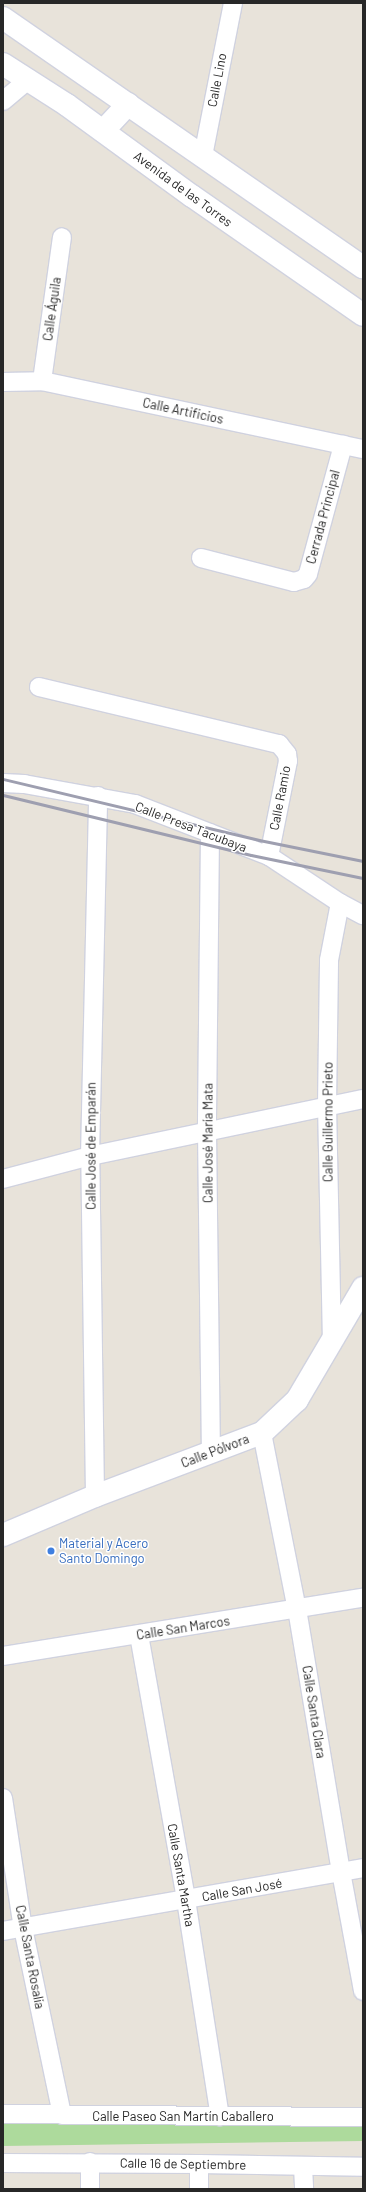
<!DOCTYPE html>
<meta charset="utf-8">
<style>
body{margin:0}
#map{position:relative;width:366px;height:2192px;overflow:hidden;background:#e8e3da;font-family:Barlow,sans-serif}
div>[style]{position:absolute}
.green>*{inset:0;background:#adda9c}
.roads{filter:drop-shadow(1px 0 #d0d2df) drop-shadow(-1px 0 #d0d2df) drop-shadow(0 1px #d0d2df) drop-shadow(0 -1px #d0d2df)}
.minor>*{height:18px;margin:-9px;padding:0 9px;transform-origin:9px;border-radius:9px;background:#fff}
.tertiary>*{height:22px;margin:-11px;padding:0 11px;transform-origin:11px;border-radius:11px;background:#fff}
.rail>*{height:3px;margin:-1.5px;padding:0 1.5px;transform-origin:1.5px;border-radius:1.5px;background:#9e9fb0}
.dots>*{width:11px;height:11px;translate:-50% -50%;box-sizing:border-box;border:2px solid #fff;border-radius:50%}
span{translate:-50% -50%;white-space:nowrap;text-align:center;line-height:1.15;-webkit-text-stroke:3px #fff;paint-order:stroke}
.street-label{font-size:13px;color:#272727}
.shop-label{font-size:13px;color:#366cbe}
.left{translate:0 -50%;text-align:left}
.frame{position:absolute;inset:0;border:4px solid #272727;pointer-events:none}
</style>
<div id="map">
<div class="green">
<div style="clip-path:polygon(3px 2118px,363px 2124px,363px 2141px,3px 2146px)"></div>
</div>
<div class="roads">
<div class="minor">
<div style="left:3px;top:101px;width:34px;rotate:-40deg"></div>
<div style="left:203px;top:156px;width:156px;rotate:-78.9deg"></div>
<div style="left:42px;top:381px;width:145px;rotate:-82.1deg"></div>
<div style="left:3px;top:382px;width:39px;rotate:-1deg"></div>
<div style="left:42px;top:381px;width:328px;rotate:12deg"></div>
<div style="left:201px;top:558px;width:96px;rotate:14.5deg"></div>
<div style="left:294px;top:582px;width:10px;rotate:-17deg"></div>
<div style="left:304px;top:579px;width:6px;rotate:-51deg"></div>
<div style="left:308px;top:574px;width:134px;rotate:-74.8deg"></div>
<div style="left:39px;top:687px;width:247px;rotate:13.4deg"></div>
<div style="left:279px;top:744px;width:13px;rotate:51deg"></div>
<div style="left:287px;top:754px;width:7px;rotate:82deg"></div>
<div style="left:288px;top:761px;width:97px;rotate:101.3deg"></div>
<div style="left:3px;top:783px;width:21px;rotate:3deg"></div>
<div style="left:24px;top:784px;width:113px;rotate:10.2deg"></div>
<div style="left:135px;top:804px;width:144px;rotate:21.2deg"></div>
<div style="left:269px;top:856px;width:85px;rotate:33.5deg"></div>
<div style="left:340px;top:903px;width:26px;rotate:28deg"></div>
<div style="left:210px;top:833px;width:298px;rotate:90.6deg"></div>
<div style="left:207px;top:1131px;width:322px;rotate:89.3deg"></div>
<div style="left:3px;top:1179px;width:90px;rotate:-14.8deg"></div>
<div style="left:90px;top:1156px;width:279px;rotate:-11.8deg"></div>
<div style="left:332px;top:1343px;width:237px;rotate:-91.2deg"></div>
<div style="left:327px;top:1106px;width:146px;rotate:-89.2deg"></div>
<div style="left:329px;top:960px;width:58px;rotate:-79.1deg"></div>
<div style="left:262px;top:1433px;width:179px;rotate:78.8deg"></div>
<div style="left:297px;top:1609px;width:267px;rotate:80.5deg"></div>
<div style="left:341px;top:1872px;width:121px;rotate:79.5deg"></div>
<div style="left:95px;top:1496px;width:340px;rotate:-90.8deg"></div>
<div style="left:90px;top:1156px;width:360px;rotate:-88.7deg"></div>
<div style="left:139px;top:1635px;width:269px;rotate:79.9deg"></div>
<div style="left:186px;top:1900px;width:219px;rotate:81.1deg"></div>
<div style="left:3px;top:1656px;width:365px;rotate:-9.2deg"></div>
<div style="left:3px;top:1798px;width:132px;rotate:81.3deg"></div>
<div style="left:23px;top:1928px;width:191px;rotate:78.2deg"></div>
<div style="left:3px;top:1931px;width:365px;rotate:-9.9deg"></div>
<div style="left:3px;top:2114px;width:360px;rotate:0.5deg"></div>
<div style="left:90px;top:2162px;width:27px;rotate:90deg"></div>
<div style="left:3px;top:2163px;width:196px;rotate:0.3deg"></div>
<div style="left:199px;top:2164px;width:164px;rotate:1deg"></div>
<div style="left:199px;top:2164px;width:25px;rotate:90deg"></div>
<div style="left:303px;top:2167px;width:22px;rotate:87deg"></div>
</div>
<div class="tertiary">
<div style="left:3px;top:18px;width:438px;rotate:34.7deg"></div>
<div style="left:3px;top:64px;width:76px;rotate:32.6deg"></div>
<div style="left:67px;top:105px;width:155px;rotate:36.1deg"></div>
<div style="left:192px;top:196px;width:208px;rotate:34.8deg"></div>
<div style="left:103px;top:131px;width:37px;rotate:-47deg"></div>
<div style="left:3px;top:1535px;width:100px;rotate:-23deg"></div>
<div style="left:95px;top:1496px;width:178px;rotate:-20.7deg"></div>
<div style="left:262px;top:1433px;width:48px;rotate:-43.3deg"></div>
<div style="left:297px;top:1400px;width:130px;rotate:-59.5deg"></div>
</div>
</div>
<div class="rail">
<div style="left:3px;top:779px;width:263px;rotate:13.4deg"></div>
<div style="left:259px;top:840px;width:106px;rotate:11.4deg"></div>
<div style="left:3px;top:795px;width:255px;rotate:13.6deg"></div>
<div style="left:251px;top:855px;width:114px;rotate:11.6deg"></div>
</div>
<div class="dots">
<div style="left:51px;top:1551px;background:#3f7fe0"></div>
</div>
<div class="street-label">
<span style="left:217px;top:80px;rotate:-79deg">Calle Lino</span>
<span style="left:183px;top:189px;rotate:36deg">Avenida de las Torres</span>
<span style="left:52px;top:309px;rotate:-82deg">Calle Águila</span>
<span style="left:183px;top:411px;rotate:12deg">Calle Artificios</span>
<span style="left:323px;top:517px;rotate:-75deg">Cerrada Principal</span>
<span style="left:280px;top:798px;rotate:-79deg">Calle Ramio</span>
<span style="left:191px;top:827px;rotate:21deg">Calle Presa Tacubaya</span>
<span style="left:328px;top:1122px;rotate:-90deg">Calle Guillermo Prieto</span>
<span style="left:208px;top:1143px;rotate:-90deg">Calle José María Mata</span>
<span style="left:91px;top:1146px;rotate:-90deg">Calle José de Emparán</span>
<span style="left:215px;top:1451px;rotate:-21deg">Calle Pólvora</span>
<span style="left:183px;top:1628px;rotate:-9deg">Calle San Marcos</span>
<span style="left:314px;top:1712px;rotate:81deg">Calle Santa Clara</span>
<span style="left:181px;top:1875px;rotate:80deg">Calle Santa Martha</span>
<span style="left:242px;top:1890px;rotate:-10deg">Calle San José</span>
<span style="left:30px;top:1957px;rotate:79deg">Calle Santa Rosalía</span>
<span style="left:183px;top:2116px">Calle Paseo San Martín Caballero</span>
<span style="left:183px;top:2164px;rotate:1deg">Calle 16 de Septiembre</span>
</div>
<div class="shop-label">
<span class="left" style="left:59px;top:1551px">Material y Acero<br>Santo Domingo</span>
</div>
<div class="frame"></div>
</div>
